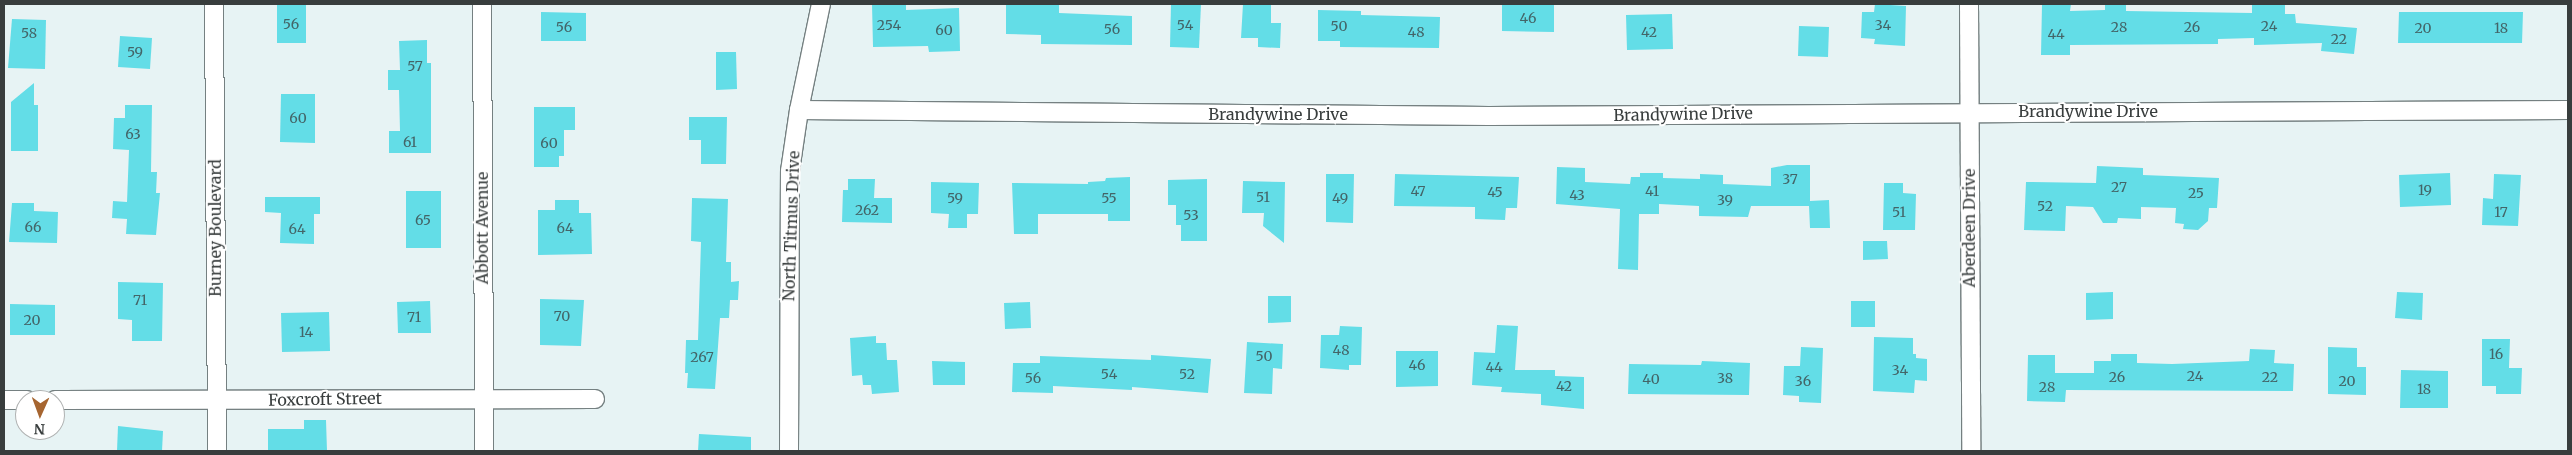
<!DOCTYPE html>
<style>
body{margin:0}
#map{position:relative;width:2572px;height:455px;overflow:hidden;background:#e7f3f4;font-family:Merriweather,serif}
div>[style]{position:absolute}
.building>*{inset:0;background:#63dde7}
.roads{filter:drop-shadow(1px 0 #758081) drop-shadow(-1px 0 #758081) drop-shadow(0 1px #758081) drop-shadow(0 -1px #758081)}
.minor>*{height:18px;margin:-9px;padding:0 9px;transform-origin:9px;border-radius:9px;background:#fff}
span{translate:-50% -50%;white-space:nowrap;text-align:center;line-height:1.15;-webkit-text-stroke:4px #fff;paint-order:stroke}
.number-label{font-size:14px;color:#436568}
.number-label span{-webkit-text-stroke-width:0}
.street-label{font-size:16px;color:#383d3d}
.frame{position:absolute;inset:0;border:5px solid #383d3d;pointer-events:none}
.north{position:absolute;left:15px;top:390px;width:50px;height:50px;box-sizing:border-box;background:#fff;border:1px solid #afb1b1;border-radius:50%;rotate:182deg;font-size:14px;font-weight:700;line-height:20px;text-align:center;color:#383d3d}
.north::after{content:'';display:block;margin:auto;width:18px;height:22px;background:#a66530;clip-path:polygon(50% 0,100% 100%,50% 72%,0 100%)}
</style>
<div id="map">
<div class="building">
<div style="clip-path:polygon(872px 4px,906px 4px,906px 10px,959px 8px,960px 51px,929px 52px,928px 46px,873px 47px)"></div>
<div style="clip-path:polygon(1006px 4px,1059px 4px,1059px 13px,1132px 16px,1132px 45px,1041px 44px,1041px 35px,1006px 34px)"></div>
<div style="clip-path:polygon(1171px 4px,1201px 4px,1199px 48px,1170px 47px)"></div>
<div style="clip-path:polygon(1243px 4px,1271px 4px,1271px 23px,1281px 23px,1280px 48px,1258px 47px,1258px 38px,1241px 38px)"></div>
<div style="clip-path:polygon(1502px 4px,1554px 4px,1554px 32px,1502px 31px)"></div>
<div style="clip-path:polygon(1875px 4px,1906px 6px,1905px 46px,1874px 44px,1875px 39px,1861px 38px,1862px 12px,1874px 12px)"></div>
<div style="clip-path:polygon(2042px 4px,2071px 4px,2070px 11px,2105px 10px,2105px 4px,2126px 4px,2126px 11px,2252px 13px,2252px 4px,2285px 4px,2285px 14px,2295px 14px,2296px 23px,2357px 28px,2354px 54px,2321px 51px,2322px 43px,2254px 45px,2254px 38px,2218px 39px,2218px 44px,2070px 45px,2070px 55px,2041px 55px)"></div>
<div style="clip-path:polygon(277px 5px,306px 5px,306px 43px,277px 43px)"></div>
<div style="clip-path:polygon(1318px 10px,1361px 11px,1361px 15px,1440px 17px,1439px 48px,1340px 47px,1340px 41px,1318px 41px)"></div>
<div style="clip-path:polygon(541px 12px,586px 13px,586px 41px,541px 41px)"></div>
<div style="clip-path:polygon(2399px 12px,2523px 12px,2522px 43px,2398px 43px)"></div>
<div style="clip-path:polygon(1672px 14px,1673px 49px,1627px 50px,1626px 15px)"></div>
<div style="clip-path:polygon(12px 19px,46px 20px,45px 69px,8px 68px)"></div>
<div style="clip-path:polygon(1799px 26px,1829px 27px,1828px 57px,1798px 56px)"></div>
<div style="clip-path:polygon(120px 36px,152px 38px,150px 69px,118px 67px)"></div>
<div style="clip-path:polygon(427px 40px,427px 63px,431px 63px,431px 153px,389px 153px,389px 131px,400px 131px,399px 90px,388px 90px,388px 70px,400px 70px,399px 41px)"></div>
<div style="clip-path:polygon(716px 52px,736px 52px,737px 89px,716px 90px)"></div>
<div style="clip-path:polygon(34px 83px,34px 105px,38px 105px,38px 151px,11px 151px,11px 102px)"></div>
<div style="clip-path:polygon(281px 94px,315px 94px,315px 143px,280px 142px)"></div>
<div style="clip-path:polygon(125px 105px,152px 105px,151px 172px,157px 172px,156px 193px,160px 193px,156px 235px,126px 234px,127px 219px,112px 218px,113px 201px,127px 202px,129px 150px,113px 149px,114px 118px,125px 118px)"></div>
<div style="clip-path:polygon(534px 107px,575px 107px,575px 130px,564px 130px,564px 156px,559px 156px,559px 167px,534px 167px)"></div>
<div style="clip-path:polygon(689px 117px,727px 117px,726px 164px,701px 164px,701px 140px,689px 140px)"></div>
<div style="clip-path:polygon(1787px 165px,1810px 165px,1810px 201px,1829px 200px,1830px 228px,1810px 228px,1809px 206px,1751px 206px,1748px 217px,1699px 216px,1699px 206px,1659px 204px,1659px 214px,1639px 214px,1638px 270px,1618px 269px,1620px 209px,1556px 204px,1557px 167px,1585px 168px,1585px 182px,1630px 184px,1631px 177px,1640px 177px,1640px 173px,1663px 173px,1663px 178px,1700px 179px,1700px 174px,1723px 175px,1723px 184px,1771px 186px,1771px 168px)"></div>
<div style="clip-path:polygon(2097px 166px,2143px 168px,2143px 175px,2219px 178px,2217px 208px,2209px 208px,2208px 221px,2198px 230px,2183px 229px,2184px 224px,2175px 223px,2176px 208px,2141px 207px,2141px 219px,2118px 218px,2117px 223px,2103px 223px,2093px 207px,2066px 206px,2065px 231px,2024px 230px,2026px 182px,2096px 183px)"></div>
<div style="clip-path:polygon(2450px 173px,2451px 205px,2400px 207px,2399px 175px)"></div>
<div style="clip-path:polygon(1326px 174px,1354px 174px,1353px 223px,1326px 222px)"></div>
<div style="clip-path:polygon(1395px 174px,1519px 177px,1517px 208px,1506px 208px,1505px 220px,1475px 219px,1475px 207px,1394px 206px)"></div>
<div style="clip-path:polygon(2494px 174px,2521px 175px,2518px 226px,2482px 225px,2483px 198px,2493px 199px)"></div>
<div style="clip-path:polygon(1130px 177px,1130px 221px,1108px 221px,1108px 214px,1038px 214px,1038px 234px,1014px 234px,1012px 183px,1088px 184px,1088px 182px,1105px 181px,1106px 178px)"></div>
<div style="clip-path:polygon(848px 179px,875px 179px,874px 198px,892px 198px,892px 223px,842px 222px,843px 190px,848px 190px)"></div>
<div style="clip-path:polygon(1207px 179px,1207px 241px,1181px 241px,1181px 225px,1176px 225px,1176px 205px,1168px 205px,1168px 180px)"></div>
<div style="clip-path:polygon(1243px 181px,1285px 182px,1284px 243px,1263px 226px,1264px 213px,1242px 213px)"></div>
<div style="clip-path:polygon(931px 182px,979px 183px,978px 214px,967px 214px,967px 228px,948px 228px,949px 214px,931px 213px)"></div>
<div style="clip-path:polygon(1884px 183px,1903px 183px,1903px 193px,1916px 194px,1915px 230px,1883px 230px)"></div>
<div style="clip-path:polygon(406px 191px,441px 191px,441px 248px,406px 248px)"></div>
<div style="clip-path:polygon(265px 197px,320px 197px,320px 214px,314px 214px,314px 244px,280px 243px,281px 213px,265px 212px)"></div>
<div style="clip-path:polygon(692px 198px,728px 199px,726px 262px,731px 262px,731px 282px,739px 281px,738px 300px,730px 300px,729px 318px,720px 318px,715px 389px,687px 388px,688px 373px,685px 373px,686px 340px,698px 340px,701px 242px,691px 241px)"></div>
<div style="clip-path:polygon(555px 200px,579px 200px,579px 213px,591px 213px,592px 254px,538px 255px,538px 210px,555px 210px)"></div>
<div style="clip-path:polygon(12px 203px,34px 203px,34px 211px,58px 212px,57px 243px,9px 242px)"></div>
<div style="clip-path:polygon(1863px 241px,1887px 241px,1888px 259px,1863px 260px)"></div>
<div style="clip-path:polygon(118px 282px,163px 283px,162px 341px,132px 341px,132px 320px,118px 319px)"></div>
<div style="clip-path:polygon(2113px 292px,2113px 319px,2086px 320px,2086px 293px)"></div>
<div style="clip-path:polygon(2397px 292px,2423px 293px,2422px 320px,2395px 318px)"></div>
<div style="clip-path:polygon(1268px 296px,1291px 296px,1291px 322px,1268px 323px)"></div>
<div style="clip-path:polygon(540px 299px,584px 300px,581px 346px,540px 345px)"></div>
<div style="clip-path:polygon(430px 301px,431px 333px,398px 333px,397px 302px)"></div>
<div style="clip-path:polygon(1851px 301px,1875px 301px,1875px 327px,1851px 327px)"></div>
<div style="clip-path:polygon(1030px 302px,1031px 328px,1005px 329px,1004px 303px)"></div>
<div style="clip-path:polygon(10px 304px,55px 305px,55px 335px,10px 335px)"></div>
<div style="clip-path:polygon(329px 312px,330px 351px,282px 352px,281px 313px)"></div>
<div style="clip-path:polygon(1497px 325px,1518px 326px,1515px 370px,1555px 370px,1555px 376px,1584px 377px,1584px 409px,1541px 405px,1541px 394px,1501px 392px,1502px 387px,1472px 385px,1474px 352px,1495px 353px)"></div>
<div style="clip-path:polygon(1340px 326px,1362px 327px,1361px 365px,1349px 365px,1349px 370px,1320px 368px,1321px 335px,1339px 335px)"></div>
<div style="clip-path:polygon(876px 336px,876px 343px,886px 343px,887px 360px,897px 360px,899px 392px,872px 394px,871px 385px,863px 385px,862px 375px,852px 376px,850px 338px)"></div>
<div style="clip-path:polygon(1874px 337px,1913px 338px,1913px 354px,1916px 354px,1916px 358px,1927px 359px,1927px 381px,1915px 380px,1914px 393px,1873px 391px)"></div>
<div style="clip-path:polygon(2482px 339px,2510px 339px,2509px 368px,2522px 368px,2521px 394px,2496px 394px,2496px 386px,2482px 386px)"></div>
<div style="clip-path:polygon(1247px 342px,1283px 344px,1282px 369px,1273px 368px,1272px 394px,1244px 393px)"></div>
<div style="clip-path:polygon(1801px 347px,1823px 348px,1821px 403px,1799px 402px,1799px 396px,1783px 395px,1784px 366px,1800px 366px)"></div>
<div style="clip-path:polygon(2328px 347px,2357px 348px,2357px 367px,2366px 367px,2366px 395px,2328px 394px)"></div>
<div style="clip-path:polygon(2250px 349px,2275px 350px,2274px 363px,2294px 364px,2293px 391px,2066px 390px,2065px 402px,2027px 401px,2028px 355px,2055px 355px,2055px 373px,2094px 373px,2094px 361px,2111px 361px,2111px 354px,2137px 354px,2137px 363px,2172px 364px,2249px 361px)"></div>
<div style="clip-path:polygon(1396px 351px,1438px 351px,1438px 386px,1396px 387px)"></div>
<div style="clip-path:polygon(1151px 355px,1211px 359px,1208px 393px,1132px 387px,1132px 390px,1053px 386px,1053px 393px,1012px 392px,1013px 363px,1040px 363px,1040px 356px,1151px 360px)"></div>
<div style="clip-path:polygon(932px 361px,965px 362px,965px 385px,933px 385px)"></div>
<div style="clip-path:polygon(1702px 361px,1750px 363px,1749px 395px,1628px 394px,1629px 364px,1701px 365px)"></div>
<div style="clip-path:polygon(2401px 370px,2448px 371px,2448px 408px,2400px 408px)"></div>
<div style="clip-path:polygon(304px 420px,326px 420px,327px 451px,268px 451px,268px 429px,304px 429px)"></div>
<div style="clip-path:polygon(118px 426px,163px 431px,162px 451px,117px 451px)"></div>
<div style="clip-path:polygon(699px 434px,751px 437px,751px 451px,698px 451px)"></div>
</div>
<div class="roads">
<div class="minor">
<div style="left:214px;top:4px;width:447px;rotate:89.6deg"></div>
<div style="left:482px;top:4px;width:447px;rotate:89.7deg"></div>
<div style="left:1969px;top:4px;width:447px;rotate:89.7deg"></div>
<div style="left:799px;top:110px;width:690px;rotate:0.5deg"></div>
<div style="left:1489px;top:116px;width:1079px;rotate:-0.32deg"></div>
<div style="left:4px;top:400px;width:23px"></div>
<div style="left:55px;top:400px;width:540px;rotate:-0.11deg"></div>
<div style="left:789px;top:451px;width:280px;rotate:-89.8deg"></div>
<div style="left:790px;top:171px;width:62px;rotate:-81.6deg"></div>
<div style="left:799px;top:110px;width:108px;rotate:-78.3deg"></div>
</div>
</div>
<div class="number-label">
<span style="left:1528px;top:18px">46</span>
<span style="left:291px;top:24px">56</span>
<span style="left:889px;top:25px">254</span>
<span style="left:1185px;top:25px">54</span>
<span style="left:1883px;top:25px">34</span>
<span style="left:1339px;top:26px">50</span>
<span style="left:2269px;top:26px">24</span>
<span style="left:564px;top:27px">56</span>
<span style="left:2119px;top:27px">28</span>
<span style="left:2192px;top:27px">26</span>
<span style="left:2423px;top:28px">20</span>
<span style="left:2501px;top:28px">18</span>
<span style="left:1112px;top:29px">56</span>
<span style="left:944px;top:30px">60</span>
<span style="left:1416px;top:32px">48</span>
<span style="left:1649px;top:32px">42</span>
<span style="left:29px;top:33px">58</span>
<span style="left:2056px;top:34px">44</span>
<span style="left:2339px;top:39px">22</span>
<span style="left:135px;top:52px">59</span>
<span style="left:415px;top:66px">57</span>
<span style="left:298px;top:118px">60</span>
<span style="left:133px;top:134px">63</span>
<span style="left:410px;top:142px">61</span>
<span style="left:549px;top:143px">60</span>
<span style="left:1790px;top:179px">37</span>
<span style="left:2119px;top:187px">27</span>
<span style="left:2425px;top:190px">19</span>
<span style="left:1418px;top:191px">47</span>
<span style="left:1652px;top:191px">41</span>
<span style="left:1495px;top:192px">45</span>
<span style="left:2196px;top:193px">25</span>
<span style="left:1577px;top:195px">43</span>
<span style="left:1263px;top:197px">51</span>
<span style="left:955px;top:198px">59</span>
<span style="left:1109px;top:198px">55</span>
<span style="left:1340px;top:198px">49</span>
<span style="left:1725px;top:200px">39</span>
<span style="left:2045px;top:206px">52</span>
<span style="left:867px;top:210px">262</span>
<span style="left:1899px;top:212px">51</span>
<span style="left:2501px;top:212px">17</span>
<span style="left:1191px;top:215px">53</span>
<span style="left:423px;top:220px">65</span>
<span style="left:33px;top:227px">66</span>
<span style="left:565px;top:228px">64</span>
<span style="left:297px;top:229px">64</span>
<span style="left:140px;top:300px">71</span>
<span style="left:562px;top:316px">70</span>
<span style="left:414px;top:317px">71</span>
<span style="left:32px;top:320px">20</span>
<span style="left:306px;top:332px">14</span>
<span style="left:1341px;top:350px">48</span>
<span style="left:2496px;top:354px">16</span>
<span style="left:1264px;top:356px">50</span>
<span style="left:702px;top:357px">267</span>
<span style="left:1417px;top:365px">46</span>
<span style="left:1494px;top:367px">44</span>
<span style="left:1900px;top:370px">34</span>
<span style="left:1109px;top:374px">54</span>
<span style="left:1187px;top:374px">52</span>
<span style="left:2195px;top:376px">24</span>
<span style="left:2117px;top:377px">26</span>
<span style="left:2270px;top:377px">22</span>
<span style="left:1033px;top:378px">56</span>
<span style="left:1725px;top:378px">38</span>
<span style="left:1651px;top:379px">40</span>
<span style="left:1803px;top:381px">36</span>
<span style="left:2347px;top:381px">20</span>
<span style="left:1564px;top:386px">42</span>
<span style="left:2047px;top:387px">28</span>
<span style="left:2424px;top:389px">18</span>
</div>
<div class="street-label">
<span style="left:2088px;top:111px">Brandywine Drive</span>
<span style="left:1278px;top:114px">Brandywine Drive</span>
<span style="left:1683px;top:114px;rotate:-1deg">Brandywine Drive</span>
<span style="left:791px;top:226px;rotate:-88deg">North Titmus Drive</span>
<span style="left:215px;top:228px;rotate:-90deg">Burney Boulevard</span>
<span style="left:482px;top:228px;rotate:-90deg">Abbott Avenue</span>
<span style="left:1969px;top:228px;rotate:-90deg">Aberdeen Drive</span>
<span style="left:325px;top:399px;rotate:-1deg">Foxcroft Street</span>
</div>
<div class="frame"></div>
<div class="north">N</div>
</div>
